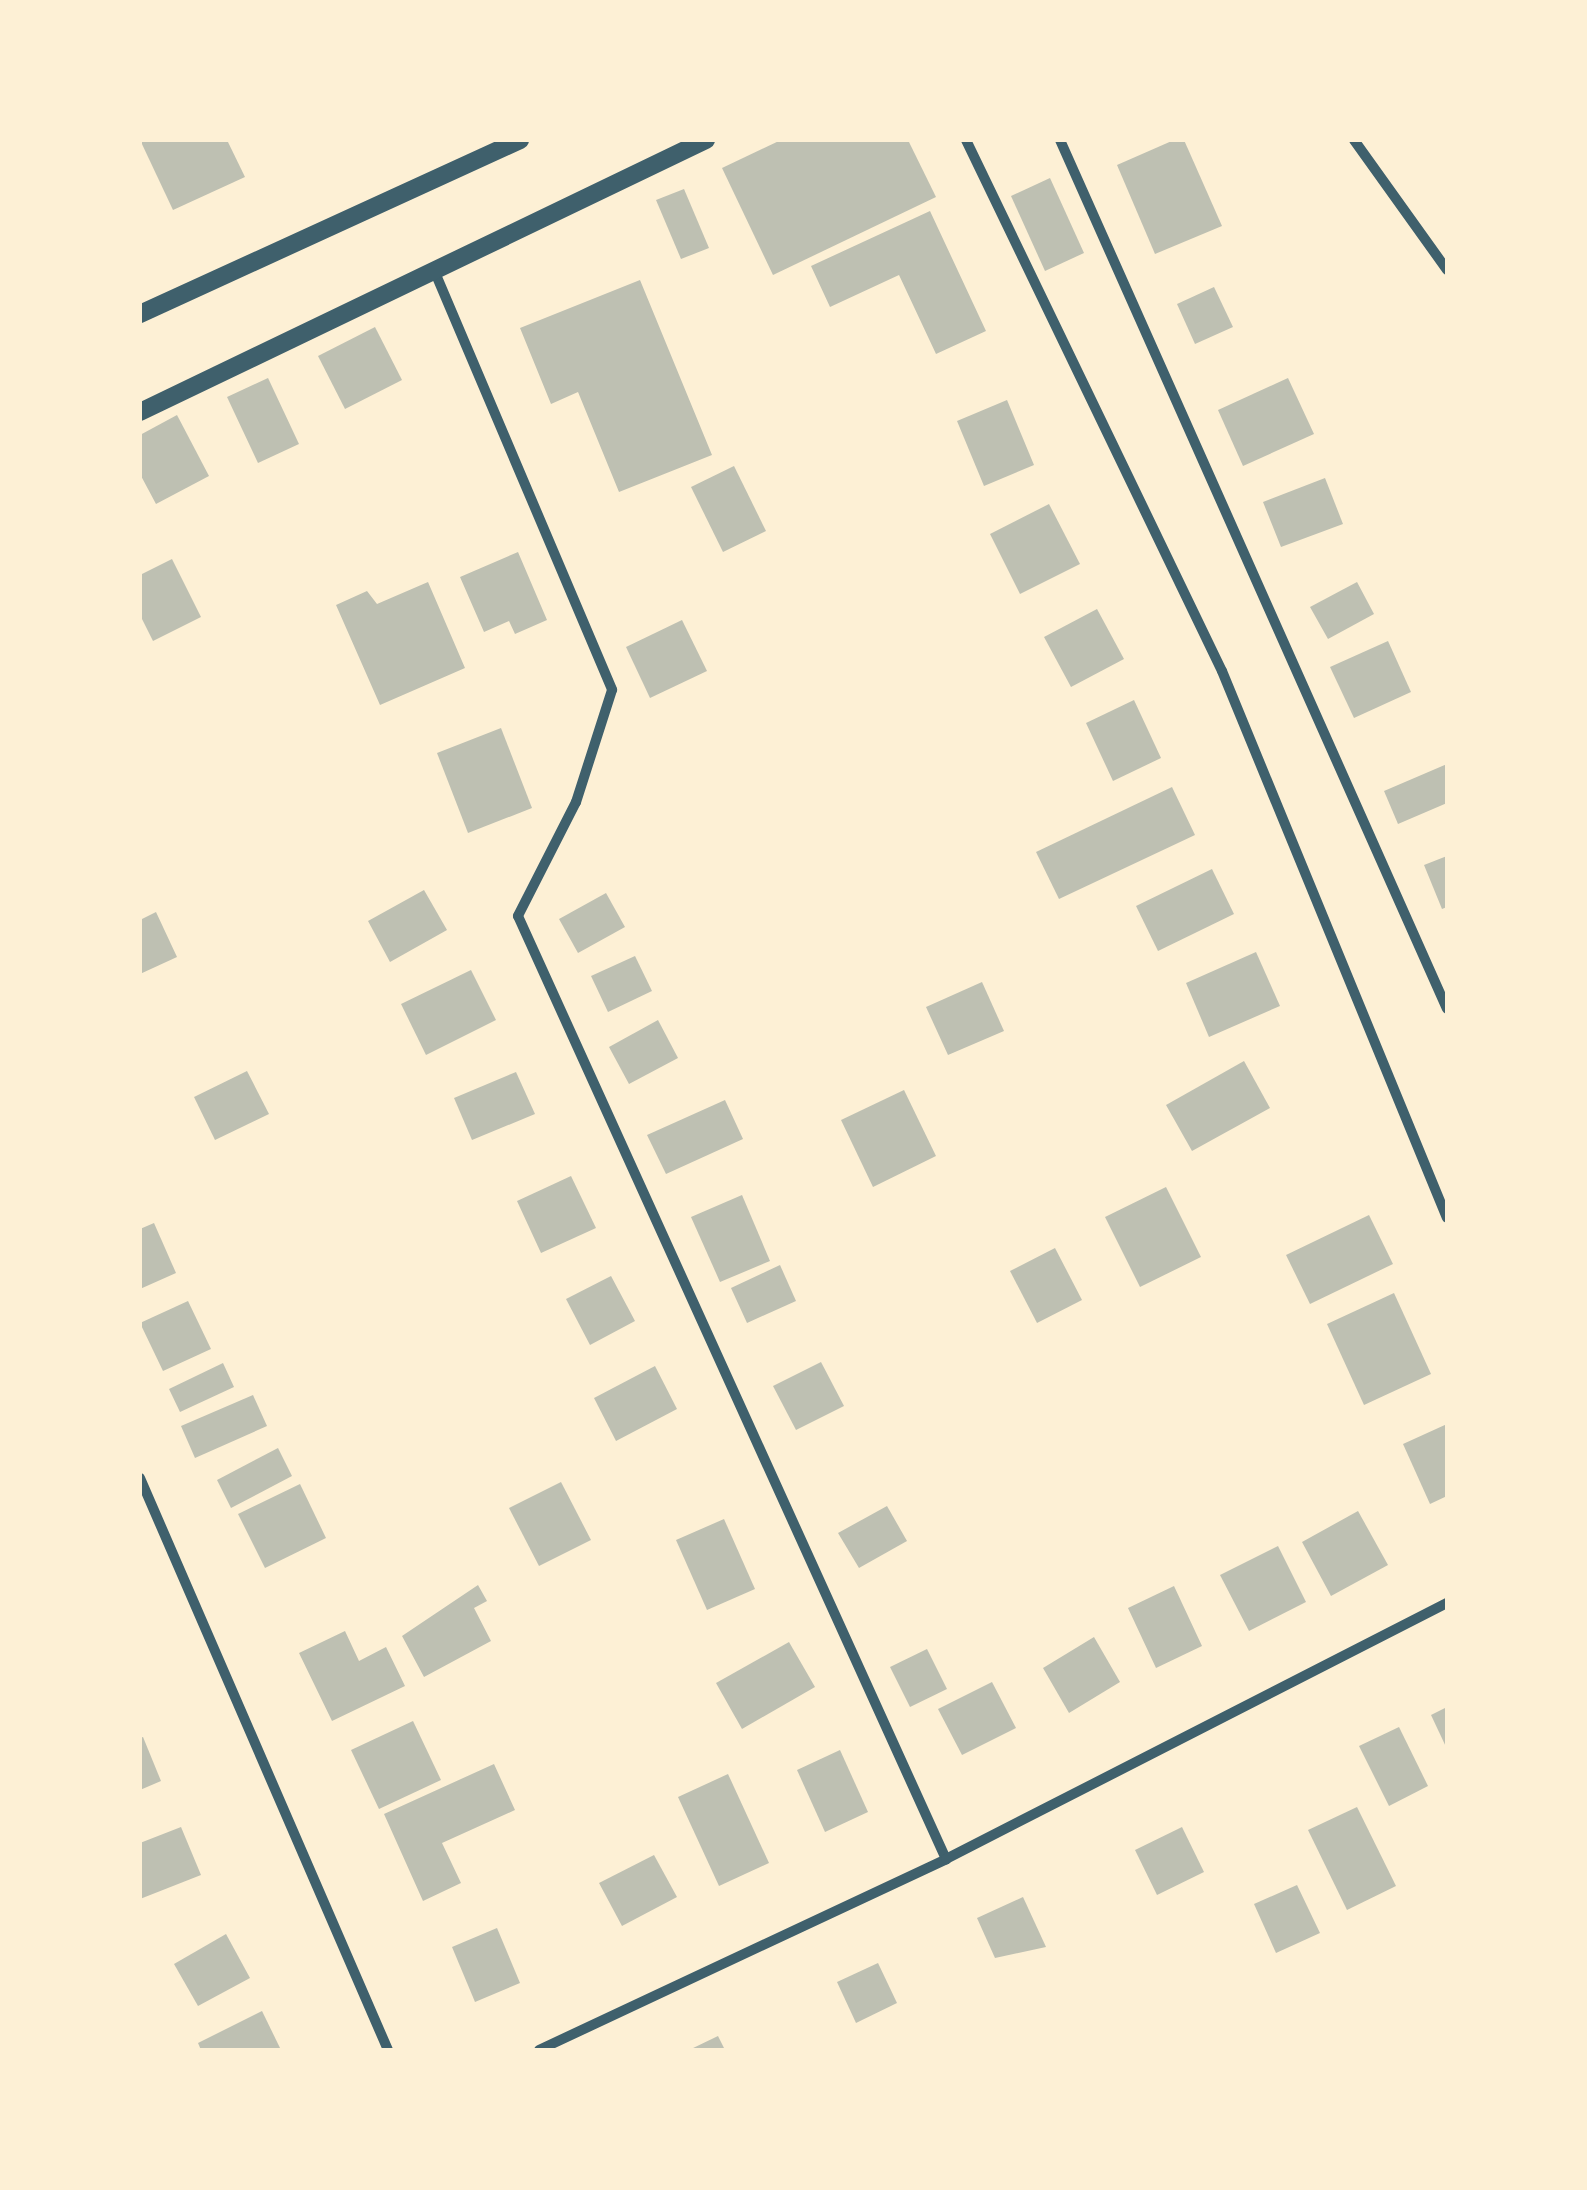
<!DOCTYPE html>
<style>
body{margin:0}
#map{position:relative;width:1587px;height:2190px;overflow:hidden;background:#fdf0d5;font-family:"DM Sans",sans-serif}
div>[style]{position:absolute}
.building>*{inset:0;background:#bec0b2}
.minor>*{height:10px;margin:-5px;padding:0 5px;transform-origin:5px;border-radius:5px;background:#3f606c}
.tertiary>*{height:18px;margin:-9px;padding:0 9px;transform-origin:9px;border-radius:9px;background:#3f606c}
span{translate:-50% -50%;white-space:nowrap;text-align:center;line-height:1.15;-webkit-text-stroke:10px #fdf0d5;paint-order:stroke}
.frame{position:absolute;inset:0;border:142px solid #fdf0d5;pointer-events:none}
</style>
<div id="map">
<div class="building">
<div style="clip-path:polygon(227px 140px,245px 177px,173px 210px,141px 142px)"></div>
<div style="clip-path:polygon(781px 140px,908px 140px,936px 197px,773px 275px,722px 168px)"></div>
<div style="clip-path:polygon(1174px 140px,1184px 140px,1222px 226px,1155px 254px,1117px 165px)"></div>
<div style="clip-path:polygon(1050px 178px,1084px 253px,1045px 271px,1011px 196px)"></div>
<div style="clip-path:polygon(684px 189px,709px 248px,681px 259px,656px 200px)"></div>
<div style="clip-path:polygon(930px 211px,986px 331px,936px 354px,899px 275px,830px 307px,811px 266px)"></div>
<div style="clip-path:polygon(640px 280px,712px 455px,619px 492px,578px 392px,551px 404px,520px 328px)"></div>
<div style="clip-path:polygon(1214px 287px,1233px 327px,1195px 344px,1177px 304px)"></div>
<div style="clip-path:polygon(375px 327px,402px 380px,345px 409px,318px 356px)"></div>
<div style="clip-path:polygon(268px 378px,299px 444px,258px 463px,227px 397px)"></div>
<div style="clip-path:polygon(1288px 378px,1314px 434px,1243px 466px,1218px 410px)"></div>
<div style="clip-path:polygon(1007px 400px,1034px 465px,984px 486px,957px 421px)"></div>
<div style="clip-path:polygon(177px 415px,209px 476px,156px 504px,140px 474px,140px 435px)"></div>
<div style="clip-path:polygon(734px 466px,766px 531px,723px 552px,691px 487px)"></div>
<div style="clip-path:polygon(1325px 478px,1343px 524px,1281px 547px,1263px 502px)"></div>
<div style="clip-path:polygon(1049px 504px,1080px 564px,1020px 594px,990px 534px)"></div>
<div style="clip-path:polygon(518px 552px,547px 620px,515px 634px,509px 621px,484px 632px,460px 577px)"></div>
<div style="clip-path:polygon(172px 559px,201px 617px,153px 641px,140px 615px,140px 575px)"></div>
<div style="clip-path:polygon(428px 582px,465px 668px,380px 705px,336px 605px,367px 591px,377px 604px)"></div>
<div style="clip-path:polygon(1357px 582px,1374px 614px,1328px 639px,1310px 607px)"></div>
<div style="clip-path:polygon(1097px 609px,1124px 659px,1071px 687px,1044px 637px)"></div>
<div style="clip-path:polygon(682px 620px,707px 671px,650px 698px,626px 647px)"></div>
<div style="clip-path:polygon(1388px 641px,1411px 692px,1354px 718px,1330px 667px)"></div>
<div style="clip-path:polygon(1134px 700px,1161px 758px,1113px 781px,1086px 723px)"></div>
<div style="clip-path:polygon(501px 728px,532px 808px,468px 833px,437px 753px)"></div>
<div style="clip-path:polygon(1447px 764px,1447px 803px,1398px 824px,1384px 791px)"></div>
<div style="clip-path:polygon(1172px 787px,1195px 835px,1059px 899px,1036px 852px)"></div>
<div style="clip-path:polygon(1447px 856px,1447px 907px,1442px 909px,1424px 865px)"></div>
<div style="clip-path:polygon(1212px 869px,1234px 914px,1158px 951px,1136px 906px)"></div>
<div style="clip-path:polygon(424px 890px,447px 930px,390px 962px,368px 921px)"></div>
<div style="clip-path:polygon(606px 893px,625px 927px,578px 953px,559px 919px)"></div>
<div style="clip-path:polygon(156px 912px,177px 957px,140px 974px,140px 920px)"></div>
<div style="clip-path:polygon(1256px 952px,1280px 1006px,1209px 1037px,1186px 983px)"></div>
<div style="clip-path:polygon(635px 956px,652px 991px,608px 1012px,591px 976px)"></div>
<div style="clip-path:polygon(471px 970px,496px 1020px,426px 1055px,401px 1004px)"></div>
<div style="clip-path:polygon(982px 982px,1004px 1031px,948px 1055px,926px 1007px)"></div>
<div style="clip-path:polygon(658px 1020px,678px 1058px,629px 1084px,609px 1047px)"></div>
<div style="clip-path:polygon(1244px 1061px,1270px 1108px,1192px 1151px,1166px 1105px)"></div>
<div style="clip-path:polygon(247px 1071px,269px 1114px,215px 1140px,194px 1097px)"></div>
<div style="clip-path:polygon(516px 1072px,535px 1114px,472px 1140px,454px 1098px)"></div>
<div style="clip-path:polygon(904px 1090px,936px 1156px,873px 1187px,841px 1120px)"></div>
<div style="clip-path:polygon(725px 1100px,743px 1139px,666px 1174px,647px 1135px)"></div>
<div style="clip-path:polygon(571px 1176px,596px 1228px,541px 1253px,517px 1201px)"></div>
<div style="clip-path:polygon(1166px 1187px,1201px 1257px,1140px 1287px,1105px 1217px)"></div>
<div style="clip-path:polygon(742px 1195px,770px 1261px,720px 1282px,691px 1217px)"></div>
<div style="clip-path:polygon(1369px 1215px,1393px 1264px,1310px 1304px,1286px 1255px)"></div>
<div style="clip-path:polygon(154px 1223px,176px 1273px,140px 1289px,140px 1229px)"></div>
<div style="clip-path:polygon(1055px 1248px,1082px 1300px,1037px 1323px,1010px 1271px)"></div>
<div style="clip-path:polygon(780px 1265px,796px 1301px,747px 1323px,731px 1288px)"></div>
<div style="clip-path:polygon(611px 1276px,635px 1321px,590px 1345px,566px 1299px)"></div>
<div style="clip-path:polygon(1394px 1293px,1431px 1374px,1364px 1405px,1327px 1324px)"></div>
<div style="clip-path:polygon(188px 1301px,211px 1349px,163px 1371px,140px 1323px)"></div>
<div style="clip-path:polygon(821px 1362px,844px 1406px,796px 1430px,773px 1386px)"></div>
<div style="clip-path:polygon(223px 1363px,234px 1387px,180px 1412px,169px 1389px)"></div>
<div style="clip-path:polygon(655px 1366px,677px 1409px,616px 1441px,594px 1398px)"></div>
<div style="clip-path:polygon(253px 1395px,267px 1426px,195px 1458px,181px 1426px)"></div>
<div style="clip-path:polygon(1447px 1424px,1447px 1496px,1430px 1504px,1403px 1444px)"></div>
<div style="clip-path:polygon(278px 1448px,292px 1476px,231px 1508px,217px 1480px)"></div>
<div style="clip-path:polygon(561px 1482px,591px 1540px,539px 1566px,509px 1508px)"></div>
<div style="clip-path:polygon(300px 1484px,326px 1538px,265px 1568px,238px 1514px)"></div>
<div style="clip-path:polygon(887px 1506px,907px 1541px,859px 1568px,838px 1533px)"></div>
<div style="clip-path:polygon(1358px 1511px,1388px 1565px,1331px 1596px,1302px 1542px)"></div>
<div style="clip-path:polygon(724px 1519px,755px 1589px,707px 1610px,676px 1540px)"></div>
<div style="clip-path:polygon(1278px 1546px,1306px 1602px,1249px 1631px,1220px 1575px)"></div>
<div style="clip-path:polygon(478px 1585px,487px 1601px,474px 1608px,491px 1641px,424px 1677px,402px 1636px)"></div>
<div style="clip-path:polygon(1174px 1586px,1202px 1646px,1156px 1668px,1128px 1608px)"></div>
<div style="clip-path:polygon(345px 1631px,359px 1661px,386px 1647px,405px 1686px,332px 1721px,299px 1653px)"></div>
<div style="clip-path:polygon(1094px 1637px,1120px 1682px,1069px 1713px,1043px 1668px)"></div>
<div style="clip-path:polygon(789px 1642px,815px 1687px,742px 1729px,716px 1683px)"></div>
<div style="clip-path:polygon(927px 1649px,947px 1689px,910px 1707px,890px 1667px)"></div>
<div style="clip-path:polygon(992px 1682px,1016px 1728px,962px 1755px,938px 1709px)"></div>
<div style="clip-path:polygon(1447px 1707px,1447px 1749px,1431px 1715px)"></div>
<div style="clip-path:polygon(413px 1721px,441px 1780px,379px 1809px,351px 1750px)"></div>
<div style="clip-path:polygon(1399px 1727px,1428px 1786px,1389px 1806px,1359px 1746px)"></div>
<div style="clip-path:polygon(143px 1737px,161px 1781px,140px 1790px,140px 1738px)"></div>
<div style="clip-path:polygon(840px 1750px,868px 1812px,825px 1832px,797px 1770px)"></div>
<div style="clip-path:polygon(494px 1764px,515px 1810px,442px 1843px,461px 1883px,423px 1901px,384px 1814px)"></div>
<div style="clip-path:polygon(728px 1774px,769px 1863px,719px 1886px,678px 1797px)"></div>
<div style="clip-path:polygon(1357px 1807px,1396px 1886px,1347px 1910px,1308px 1830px)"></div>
<div style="clip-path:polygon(181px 1827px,201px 1875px,140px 1899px,140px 1843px)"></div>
<div style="clip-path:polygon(1182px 1827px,1204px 1872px,1157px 1895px,1135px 1850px)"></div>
<div style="clip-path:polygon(654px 1855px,677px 1897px,622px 1926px,599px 1883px)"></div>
<div style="clip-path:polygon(1297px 1885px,1320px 1933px,1276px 1953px,1254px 1904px)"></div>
<div style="clip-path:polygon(1023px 1897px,1046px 1947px,995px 1958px,977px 1918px)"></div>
<div style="clip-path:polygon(497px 1928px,520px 1983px,475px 2002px,452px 1947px)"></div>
<div style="clip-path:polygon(226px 1934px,250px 1978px,198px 2006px,174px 1964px)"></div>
<div style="clip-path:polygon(878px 1963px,897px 2003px,856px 2023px,837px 1982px)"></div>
<div style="clip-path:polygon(262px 2011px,281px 2050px,201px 2050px,198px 2043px)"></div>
<div style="clip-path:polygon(718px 2036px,725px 2050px,689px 2050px)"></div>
</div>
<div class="minor">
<div style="left:966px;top:140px;width:589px;rotate:64.26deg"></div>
<div style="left:1222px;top:671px;width:591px;rotate:67.64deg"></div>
<div style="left:1060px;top:140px;width:951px;rotate:65.99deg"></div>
<div style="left:1354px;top:140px;width:160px;rotate:54.4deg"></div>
<div style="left:434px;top:270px;width:456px;rotate:67deg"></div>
<div style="left:612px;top:690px;width:118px;rotate:107.8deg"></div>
<div style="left:576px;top:802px;width:128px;rotate:117deg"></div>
<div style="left:518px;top:916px;width:1036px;rotate:65.59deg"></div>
<div style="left:140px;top:1478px;width:623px;rotate:66.56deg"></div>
<div style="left:539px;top:2050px;width:450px;rotate:-25.1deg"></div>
<div style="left:946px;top:1859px;width:563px;rotate:-27.07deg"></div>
</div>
<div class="tertiary">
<div style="left:140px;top:314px;width:418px;rotate:-24.6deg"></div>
<div style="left:140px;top:412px;width:628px;rotate:-25.67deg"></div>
</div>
<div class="frame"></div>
</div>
